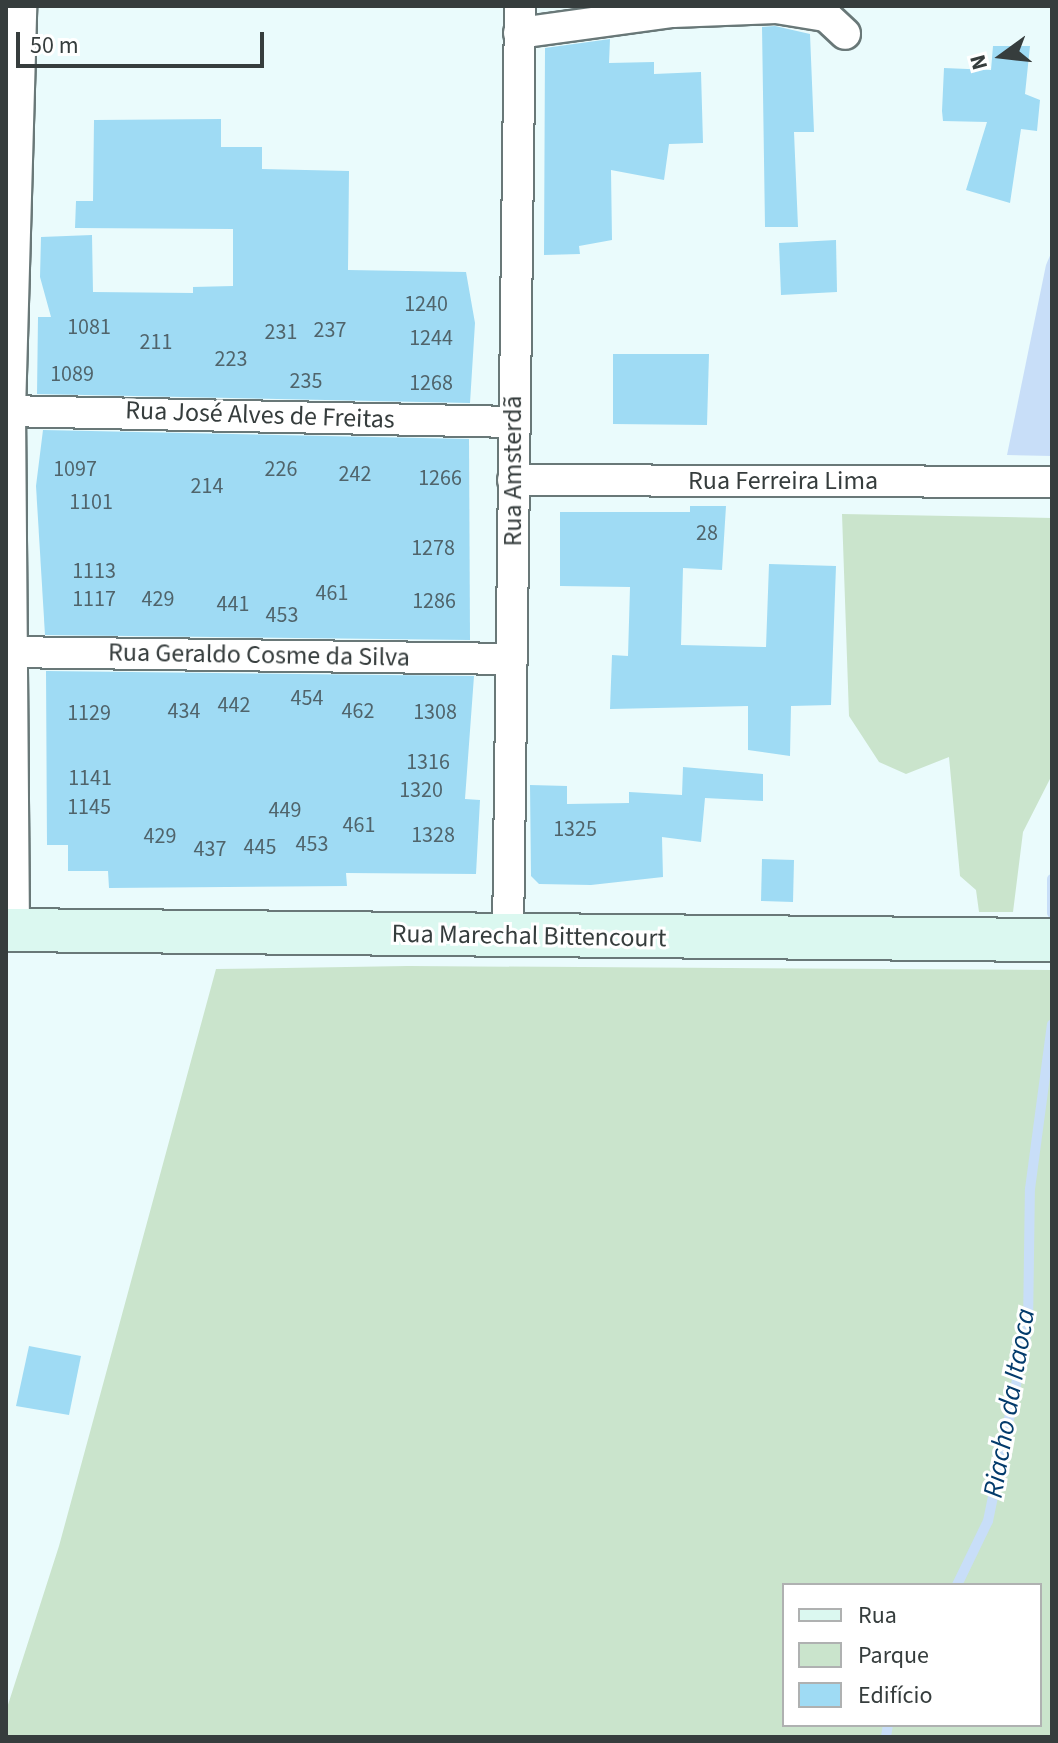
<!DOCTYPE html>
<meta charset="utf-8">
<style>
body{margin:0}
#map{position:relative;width:1058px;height:1743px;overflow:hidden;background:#eafbfc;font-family:"Source Sans 3",sans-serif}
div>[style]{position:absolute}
.green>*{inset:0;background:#cae4cc}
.water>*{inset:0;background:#c8def8}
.stream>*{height:10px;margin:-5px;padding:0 5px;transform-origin:5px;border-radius:5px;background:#c8def8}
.building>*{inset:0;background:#9fdbf4}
.roads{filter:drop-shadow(2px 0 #697878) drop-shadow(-2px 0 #697878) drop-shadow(0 2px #697878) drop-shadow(0 -2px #697878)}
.street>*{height:30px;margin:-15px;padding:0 15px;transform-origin:15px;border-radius:15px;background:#fff}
.secondary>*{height:42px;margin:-21px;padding:0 21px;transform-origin:21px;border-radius:21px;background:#dbf8f0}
span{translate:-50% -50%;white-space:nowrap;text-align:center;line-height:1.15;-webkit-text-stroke:6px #fff;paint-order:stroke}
.number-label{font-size:22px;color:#50646b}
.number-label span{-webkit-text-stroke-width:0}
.street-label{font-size:26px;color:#363d3d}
.water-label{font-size:28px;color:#033b6c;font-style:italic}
.frame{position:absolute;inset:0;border:8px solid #363d3d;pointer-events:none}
.legend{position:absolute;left:782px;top:1583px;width:260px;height:144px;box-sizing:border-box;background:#fff;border:2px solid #afb1b1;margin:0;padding:10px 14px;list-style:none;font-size:24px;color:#363d3d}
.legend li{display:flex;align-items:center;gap:16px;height:40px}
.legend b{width:40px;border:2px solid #afb1b1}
.north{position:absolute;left:962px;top:16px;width:80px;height:80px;-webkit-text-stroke:6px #fff;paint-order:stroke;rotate:255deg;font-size:22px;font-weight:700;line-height:32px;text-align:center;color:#363d3d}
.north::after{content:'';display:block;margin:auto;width:28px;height:36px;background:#363d3d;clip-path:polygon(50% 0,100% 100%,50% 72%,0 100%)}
.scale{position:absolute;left:16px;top:32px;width:248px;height:36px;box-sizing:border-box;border:4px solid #363d3d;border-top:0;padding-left:10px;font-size:24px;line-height:28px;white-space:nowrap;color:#363d3d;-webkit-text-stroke:6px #fff;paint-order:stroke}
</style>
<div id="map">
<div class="green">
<div style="clip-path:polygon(842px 514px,1052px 518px,1052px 775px,1023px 832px,1013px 912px,979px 912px,976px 890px,960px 876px,949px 757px,906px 774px,879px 762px,849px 716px)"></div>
<div style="clip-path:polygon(evenodd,408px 966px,1052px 970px,1052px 1737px,6px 1737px,6px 1711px,59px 1546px,216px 969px,408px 966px,784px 1585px,1040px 1585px,1040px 1725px,784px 1725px,784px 1585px)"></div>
</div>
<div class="water">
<div style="clip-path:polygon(1052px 251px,1052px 456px,1007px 455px,1046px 265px)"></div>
</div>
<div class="stream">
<div style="left:1052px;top:879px;width:34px;rotate:90deg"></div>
<div style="left:957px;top:1585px;width:71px;rotate:-64.2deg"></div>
<div style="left:988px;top:1521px;width:199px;rotate:-78.4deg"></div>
<div style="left:1028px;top:1326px;width:137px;rotate:-89.2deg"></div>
<div style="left:1030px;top:1189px;width:166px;rotate:-82.4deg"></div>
<div style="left:886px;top:1737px;width:12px;rotate:-81deg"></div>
</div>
<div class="building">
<div style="clip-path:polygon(775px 26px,810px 34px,814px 132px,794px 132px,798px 227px,765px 227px,762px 27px)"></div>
<div style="clip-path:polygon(610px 39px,609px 63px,654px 62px,654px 74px,701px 72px,703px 143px,669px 144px,664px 180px,611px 170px,612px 240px,579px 246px,580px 254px,544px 255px,545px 48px)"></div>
<div style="clip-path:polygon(993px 46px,1030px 46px,1025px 94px,1040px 100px,1037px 131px,1021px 129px,1010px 203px,966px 190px,987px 122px,943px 121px,942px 111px,944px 68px,991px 70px)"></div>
<div style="clip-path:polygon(221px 119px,221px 147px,262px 147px,262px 169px,349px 171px,348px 270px,466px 272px,475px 323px,470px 403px,37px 394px,38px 317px,51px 317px,40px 277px,41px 237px,92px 235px,93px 292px,193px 293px,193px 287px,233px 286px,233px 229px,75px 228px,76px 201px,93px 201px,94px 120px)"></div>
<div style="clip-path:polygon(836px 240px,837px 292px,781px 295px,779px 243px)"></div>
<div style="clip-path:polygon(613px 354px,709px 354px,707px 425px,613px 424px)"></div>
<div style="clip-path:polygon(43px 430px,469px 439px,470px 640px,45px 635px,36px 486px)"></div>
<div style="clip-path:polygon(690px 506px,726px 506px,722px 570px,683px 568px,681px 645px,766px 647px,769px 564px,836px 566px,831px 705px,791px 706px,790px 756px,748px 750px,748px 706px,610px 709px,612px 655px,628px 656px,630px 587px,560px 586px,560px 512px,690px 512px)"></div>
<div style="clip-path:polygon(46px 671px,474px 676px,465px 799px,480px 800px,476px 874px,346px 873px,347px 886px,109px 888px,108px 871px,68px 871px,68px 845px,47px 845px)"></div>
<div style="clip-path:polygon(683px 767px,763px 774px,763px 801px,705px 798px,701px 842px,662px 837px,663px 877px,591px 885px,539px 884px,531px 876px,530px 785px,567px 786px,567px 804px,629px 803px,629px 792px,682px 795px)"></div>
<div style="clip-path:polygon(762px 859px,794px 860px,793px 902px,761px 901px)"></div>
<div style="clip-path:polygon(29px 1346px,81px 1356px,69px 1415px,16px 1406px)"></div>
</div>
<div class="roads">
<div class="street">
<div style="left:519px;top:33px;width:155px;rotate:-7.8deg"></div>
<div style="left:673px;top:12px;width:103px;rotate:-2.2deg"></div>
<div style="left:776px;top:8px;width:51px;rotate:9.1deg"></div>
<div style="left:826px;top:16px;width:26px;rotate:43deg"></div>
<div style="left:6px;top:411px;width:507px;rotate:1.24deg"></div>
<div style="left:513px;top:480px;width:539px;rotate:0.21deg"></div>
<div style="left:6px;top:652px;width:506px;rotate:0.79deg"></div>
<div style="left:14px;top:930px;width:519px;rotate:-90.44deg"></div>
<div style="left:10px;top:411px;width:405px;rotate:-88.4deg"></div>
<div style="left:508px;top:937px;width:931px;rotate:-89.26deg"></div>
</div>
<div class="secondary">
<div style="left:6px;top:930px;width:1046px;rotate:0.55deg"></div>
</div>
</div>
<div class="number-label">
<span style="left:426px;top:305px">1240</span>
<span style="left:89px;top:328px">1081</span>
<span style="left:330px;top:331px">237</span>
<span style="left:281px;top:333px">231</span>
<span style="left:431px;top:339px">1244</span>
<span style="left:156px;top:343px">211</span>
<span style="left:231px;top:360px">223</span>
<span style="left:72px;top:375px">1089</span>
<span style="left:306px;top:382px">235</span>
<span style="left:431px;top:384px">1268</span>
<span style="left:75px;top:470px">1097</span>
<span style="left:281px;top:470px">226</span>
<span style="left:355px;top:475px">242</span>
<span style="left:440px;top:479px">1266</span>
<span style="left:207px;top:487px">214</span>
<span style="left:91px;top:503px">1101</span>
<span style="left:707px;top:534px">28</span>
<span style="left:433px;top:549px">1278</span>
<span style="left:94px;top:572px">1113</span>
<span style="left:332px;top:594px">461</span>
<span style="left:94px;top:600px">1117</span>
<span style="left:158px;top:600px">429</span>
<span style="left:434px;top:602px">1286</span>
<span style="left:233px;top:605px">441</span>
<span style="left:282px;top:616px">453</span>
<span style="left:307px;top:699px">454</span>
<span style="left:234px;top:706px">442</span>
<span style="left:184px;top:712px">434</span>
<span style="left:358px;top:712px">462</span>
<span style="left:435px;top:713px">1308</span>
<span style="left:89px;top:714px">1129</span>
<span style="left:428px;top:763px">1316</span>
<span style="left:90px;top:779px">1141</span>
<span style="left:421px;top:791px">1320</span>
<span style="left:89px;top:808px">1145</span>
<span style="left:285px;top:811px">449</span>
<span style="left:359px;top:826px">461</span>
<span style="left:575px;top:830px">1325</span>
<span style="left:433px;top:836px">1328</span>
<span style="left:160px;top:837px">429</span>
<span style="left:312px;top:845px">453</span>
<span style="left:260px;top:848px">445</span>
<span style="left:210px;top:850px">437</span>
</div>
<div class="street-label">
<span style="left:260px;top:415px;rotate:2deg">Rua José Alves de Freitas</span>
<span style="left:513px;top:471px;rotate:-90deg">Rua Amsterdã</span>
<span style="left:783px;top:481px">Rua Ferreira Lima</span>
<span style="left:259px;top:655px;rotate:1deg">Rua Geraldo Cosme da Silva</span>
<span style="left:529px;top:936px;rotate:1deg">Rua Marechal Bittencourt</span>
</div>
<div class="water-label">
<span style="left:1009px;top:1403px;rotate:-80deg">Riacho da Itaoca</span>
</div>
<div class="frame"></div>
<ul class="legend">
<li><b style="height:10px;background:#dbf8f0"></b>Rua</li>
<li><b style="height:22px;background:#cae4cc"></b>Parque</li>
<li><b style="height:22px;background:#9fdbf4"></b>Edifício</li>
</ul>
<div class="north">N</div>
<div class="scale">50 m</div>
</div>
